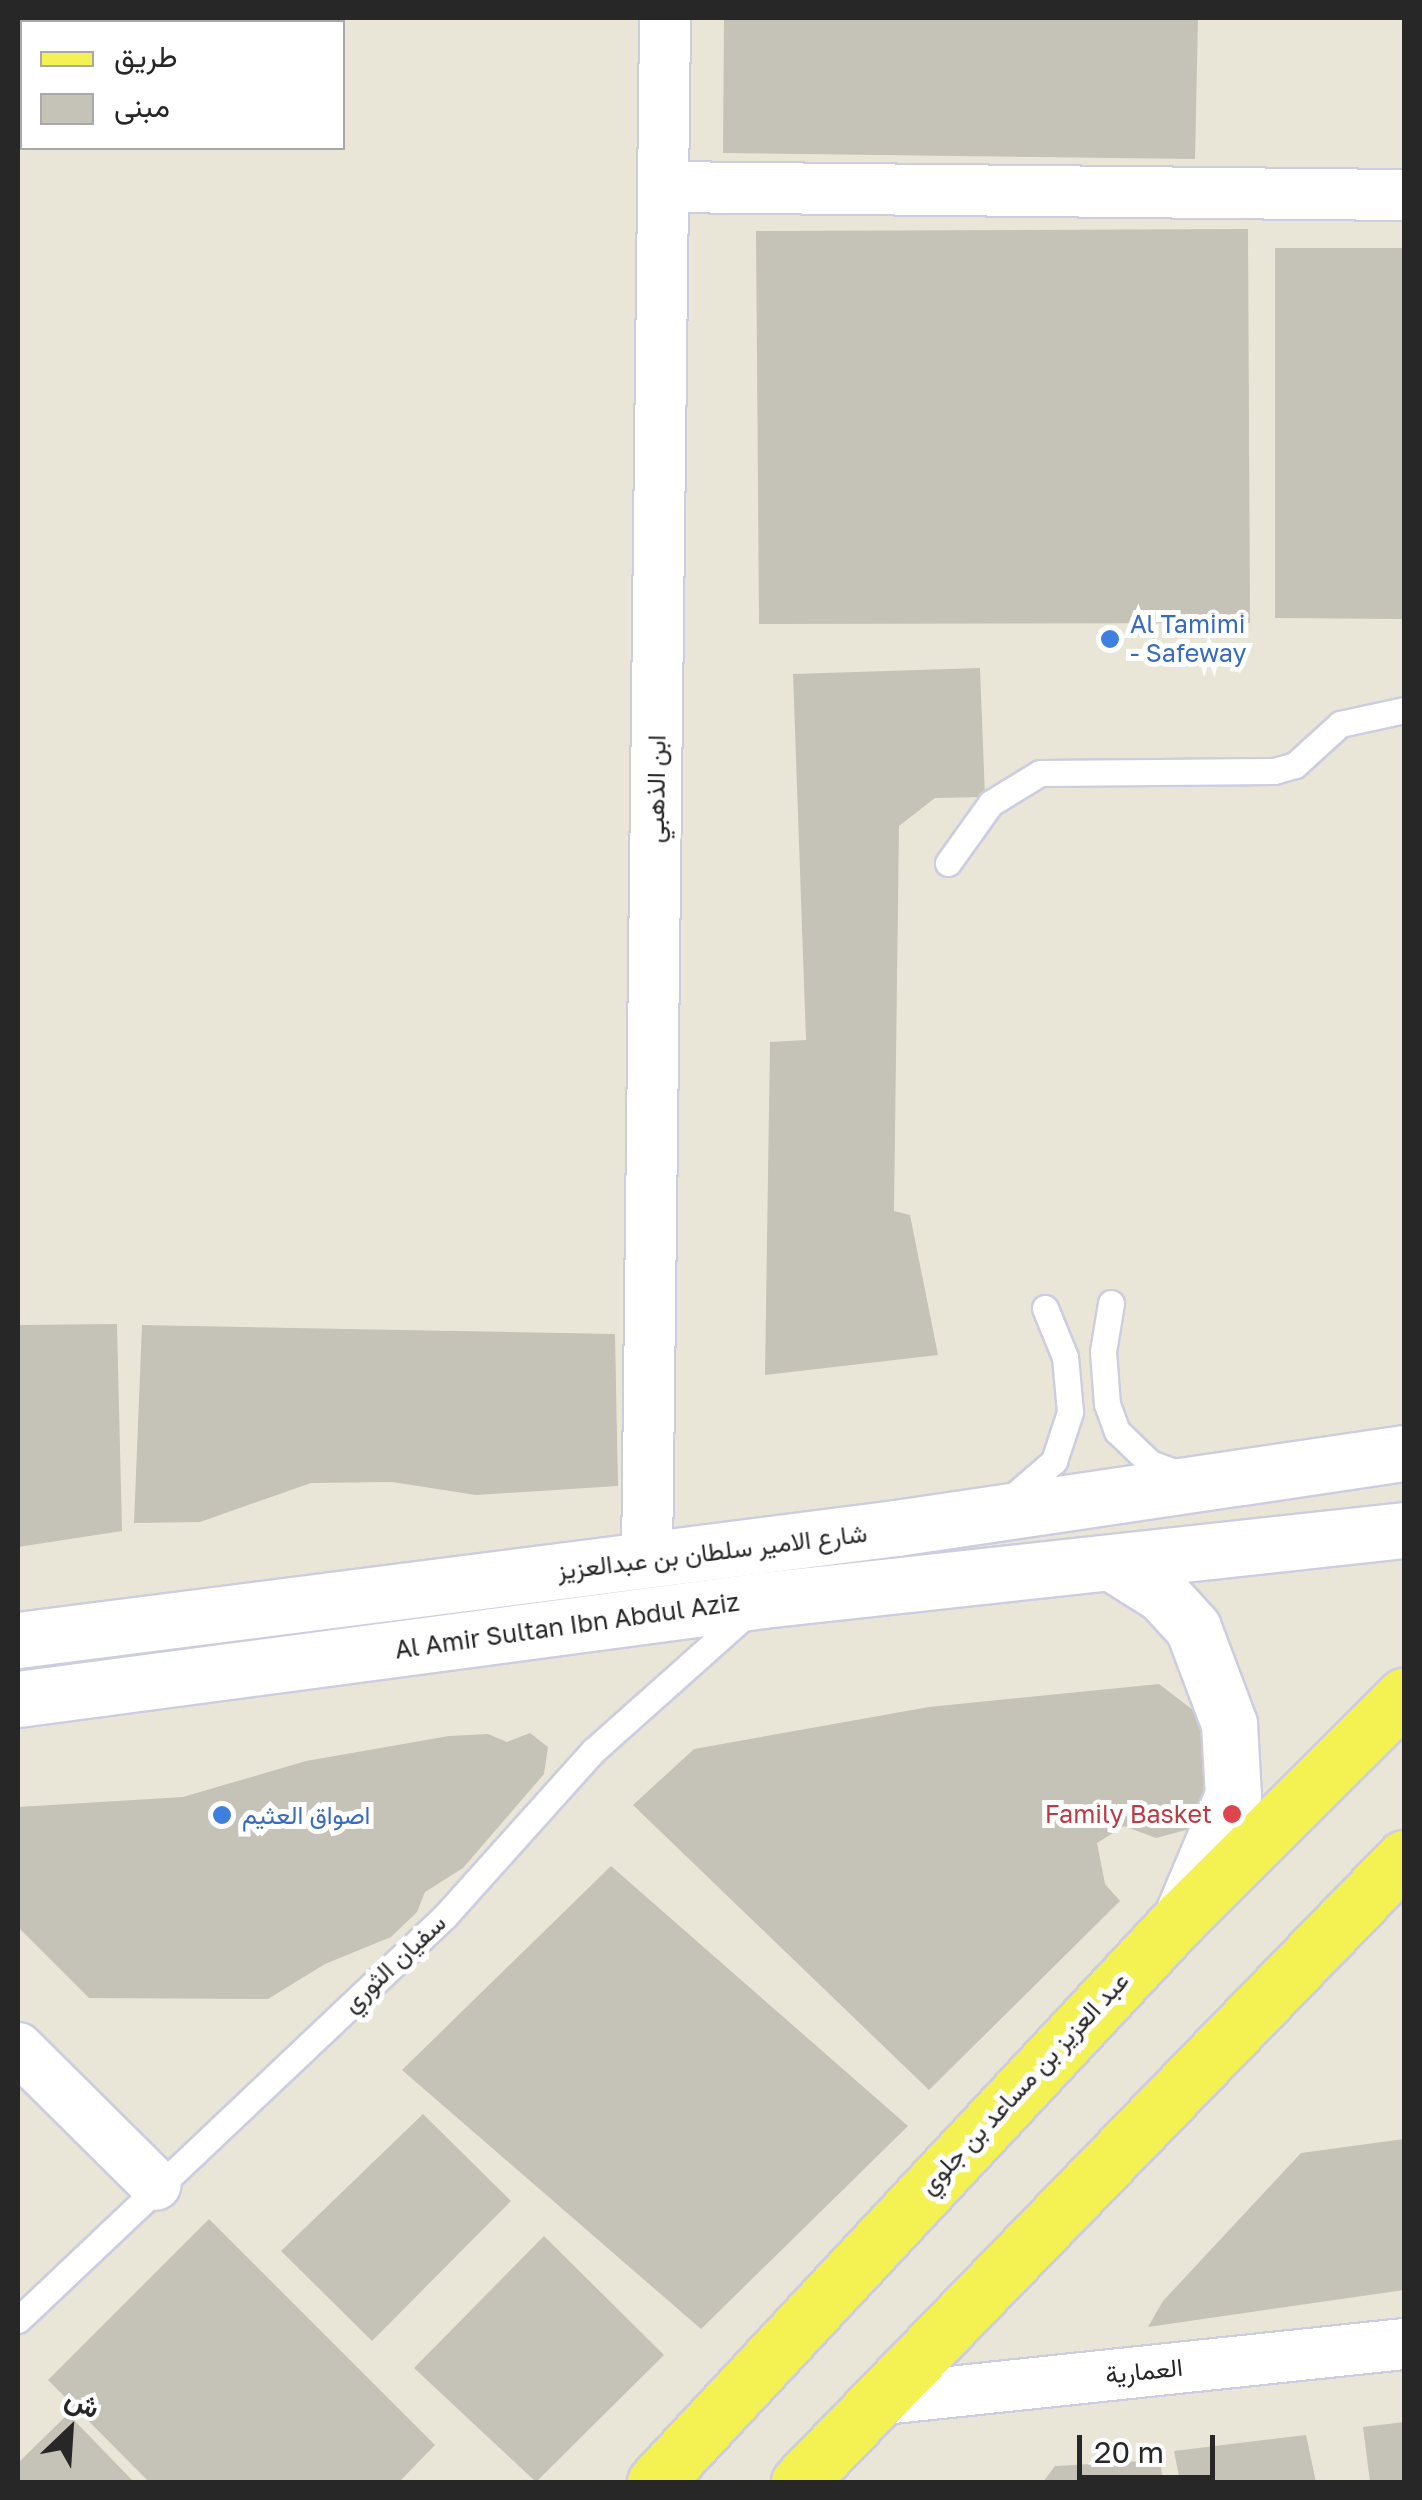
<!DOCTYPE html>
<meta charset="utf-8">
<style>
body{margin:0}
#map{position:relative;width:1422px;height:2500px;overflow:hidden;background:#eae6d7;font-family:"Golos Text",Vazirmatn,sans-serif}
div>[style]{position:absolute}
.building>*{inset:0;background:#c5c2b7}
.roads{filter:drop-shadow(2px 0 #cdcde1) drop-shadow(-2px 0 #cdcde1) drop-shadow(0 2px #cdcde1) drop-shadow(0 -2px #cdcde1)}
.lane>*{height:25px;margin:-12.5px;padding:0 12.5px;transform-origin:12.5px;border-radius:12.5px;background:#fff}
.street>*{height:50px;margin:-25px;padding:0 25px;transform-origin:25px;border-radius:25px;background:#fff}
.secondary>*{height:55px;margin:-27.5px;padding:0 27.5px;transform-origin:27.5px;border-radius:27.5px;background:#fff}
.primary>*{height:55px;margin:-27.5px;padding:0 27.5px;transform-origin:27.5px;border-radius:27.5px;background:#f4f153}
.dots>*{width:28px;height:28px;translate:-50% -50%;box-sizing:border-box;border:5px solid #fff;border-radius:50%}
span{translate:-50% -50%;white-space:nowrap;text-align:center;line-height:1.15;-webkit-text-stroke:10px #fff;paint-order:stroke}
.shop-label{font-size:25px;color:#366cbe}
.left{translate:0 -50%;text-align:left}
.street-label{font-size:25px;color:#272727}
.health-label{font-size:25px;color:#be3a42}
.right{translate:-100% -50%;text-align:right}
.frame{position:absolute;inset:0;border:20px solid #272727;pointer-events:none}
.legend{position:absolute;left:20px;top:20px;width:325px;height:130px;box-sizing:border-box;background:#fff;border:2px solid #a9a9a9;margin:0;padding:12px 18px;list-style:none;font-size:30px;color:#272727}
.legend li{display:flex;align-items:center;gap:20px;height:50px}
.legend b{width:50px;border:2px solid #a9a9a9}
.north{position:absolute;left:20px;top:2380px;width:100px;height:100px;-webkit-text-stroke:8px #fff;paint-order:stroke;rotate:25deg;font-size:28px;font-weight:700;line-height:40px;text-align:center;color:#272727}
.north::after{content:'';display:block;margin:auto;width:35px;height:45px;background:#272727;clip-path:polygon(50% 0,100% 100%,50% 72%,0 100%)}
.scale{position:absolute;left:1077px;top:2435px;width:138px;height:45px;box-sizing:border-box;border:5px solid #272727;border-top:0;padding-left:12px;font-size:30px;line-height:35px;white-space:nowrap;color:#272727;-webkit-text-stroke:8px #fff;paint-order:stroke}
</style>
<div id="map">
<div class="building">
<div style="clip-path:polygon(724px 18px,1198px 18px,1195px 159px,723px 153px)"></div>
<div style="clip-path:polygon(1248px 229px,1250px 623px,759px 624px,756px 231px)"></div>
<div style="clip-path:polygon(1275px 248px,1404px 248px,1404px 619px,1275px 618px)"></div>
<div style="clip-path:polygon(980px 668px,985px 797px,935px 798px,899px 826px,894px 1211px,910px 1215px,938px 1355px,765px 1375px,770px 1042px,806px 1040px,793px 674px)"></div>
<div style="clip-path:polygon(117px 1324px,122px 1531px,18px 1547px,18px 1325px)"></div>
<div style="clip-path:polygon(142px 1325px,615px 1334px,618px 1486px,476px 1495px,392px 1482px,311px 1483px,200px 1522px,134px 1523px)"></div>
<div style="clip-path:polygon(1159px 1684px,1206px 1720px,1216px 1787px,1201px 1826px,1156px 1838px,1124px 1826px,1097px 1843px,1105px 1884px,1120px 1901px,929px 2090px,633px 1805px,694px 1749px,929px 1707px)"></div>
<div style="clip-path:polygon(530px 1733px,548px 1747px,544px 1774px,463px 1868px,425px 1892px,417px 1912px,391px 1937px,325px 1964px,268px 1999px,89px 1998px,18px 1927px,18px 1807px,183px 1797px,306px 1761px,449px 1736px,488px 1734px,507px 1742px)"></div>
<div style="clip-path:polygon(611px 1866px,908px 2126px,701px 2329px,402px 2070px)"></div>
<div style="clip-path:polygon(423px 2114px,511px 2201px,372px 2341px,281px 2251px)"></div>
<div style="clip-path:polygon(1404px 2139px,1404px 2290px,1148px 2327px,1163px 2301px,1301px 2153px)"></div>
<div style="clip-path:polygon(209px 2219px,435px 2445px,399px 2482px,149px 2482px,48px 2380px)"></div>
<div style="clip-path:polygon(544px 2236px,664px 2355px,536px 2482px,414px 2368px)"></div>
<div style="clip-path:polygon(68px 2414px,134px 2482px,18px 2482px,18px 2463px)"></div>
<div style="clip-path:polygon(1404px 2422px,1404px 2482px,1370px 2482px,1363px 2427px)"></div>
<div style="clip-path:polygon(1306px 2435px,1316px 2482px,1180px 2482px,1174px 2451px)"></div>
<div style="clip-path:polygon(1160px 2460px,1163px 2482px,1043px 2482px,1055px 2466px)"></div>
</div>
<div class="roads">
<div class="lane">
<div style="left:948px;top:863px;width:74px;rotate:-54.4deg"></div>
<div style="left:991px;top:803px;width:57px;rotate:-31.5deg"></div>
<div style="left:1040px;top:773px;width:234px;rotate:-0.5deg"></div>
<div style="left:1274px;top:771px;width:22px;rotate:-16deg"></div>
<div style="left:1295px;top:765px;width:61px;rotate:-42.3deg"></div>
<div style="left:1340px;top:724px;width:66px;rotate:-12.3deg"></div>
<div style="left:1111px;top:1303px;width:50px;rotate:99.3deg"></div>
<div style="left:1103px;top:1352px;width:52px;rotate:85.6deg"></div>
<div style="left:1107px;top:1404px;width:29px;rotate:70deg"></div>
<div style="left:1117px;top:1431px;width:46px;rotate:44.1deg"></div>
<div style="left:1150px;top:1463px;width:32px;rotate:20deg"></div>
<div style="left:1009px;top:1500px;width:60px;rotate:-40.9deg"></div>
<div style="left:1054px;top:1461px;width:52px;rotate:-71.9deg"></div>
<div style="left:1070px;top:1412px;width:55px;rotate:-95.2deg"></div>
<div style="left:1065px;top:1357px;width:53px;rotate:-112.2deg"></div>
<div style="left:18px;top:2320px;width:588px;rotate:-43.41deg"></div>
<div style="left:445px;top:1916px;width:222px;rotate:-48.1deg"></div>
<div style="left:593px;top:1751px;width:210px;rotate:-41.7deg"></div>
</div>
<div class="street">
<div style="left:663px;top:187px;width:741px;rotate:0.62deg"></div>
<div style="left:647px;top:1561px;width:1543px;rotate:-89.33deg"></div>
<div style="left:18px;top:2048px;width:194px;rotate:44.8deg"></div>
<div style="left:884px;top:2399px;width:523px;rotate:-6.04deg"></div>
</div>
<div class="secondary">
<div style="left:1117px;top:1566px;width:54px;rotate:32.2deg"></div>
<div style="left:1163px;top:1595px;width:45px;rotate:47.7deg"></div>
<div style="left:1193px;top:1628px;width:103px;rotate:69.4deg"></div>
<div style="left:1229px;top:1724px;width:71px;rotate:86.8deg"></div>
<div style="left:1233px;top:1795px;width:134px;rotate:112.9deg"></div>
<div style="left:18px;top:1640px;width:885px;rotate:-7.27deg"></div>
<div style="left:896px;top:1528px;width:514px;rotate:-8.4deg"></div>
<div style="left:18px;top:1699px;width:752px;rotate:-7.57deg"></div>
<div style="left:763px;top:1600px;width:645px;rotate:-6.23deg"></div>
</div>
<div class="primary">
<div style="left:655px;top:2482px;width:771px;rotate:-47deg"></div>
<div style="left:1181px;top:1918px;width:315px;rotate:-44.9deg"></div>
<div style="left:799px;top:2482px;width:869px;rotate:-45.89deg"></div>
</div>
</div>
<div class="dots">
<div style="left:1110px;top:639px;background:#3f7fe0"></div>
<div style="left:1232px;top:1814px;background:#e0444e"></div>
<div style="left:222px;top:1815px;background:#3f7fe0"></div>
</div>
<div class="shop-label">
<span class="left" style="left:1130px;top:639px">Al Tamimi<br>- Safeway</span>
<span class="left" style="left:242px;top:1815px">اصواق العثيم</span>
</div>
<div class="street-label">
<span style="left:656px;top:789px;rotate:-89deg">ابن الذهبي</span>
<span style="left:712px;top:1552px;rotate:-7deg">شارع الامير سلطان بن عبدالعزيز</span>
<span style="left:567px;top:1626px;rotate:-8deg">Al Amir Sultan Ibn Abdul Aziz</span>
<span style="left:394px;top:1963px;rotate:-43deg">سفيان الثوري</span>
<span style="left:1024px;top:2083px;rotate:-47deg">عبد العزيز بن مساعد بن جلوي</span>
<span style="left:1144px;top:2371px;rotate:-6deg">العمارية</span>
</div>
<div class="health-label">
<span class="right" style="left:1212px;top:1814px">Family Basket</span>
</div>
<div class="frame"></div>
<ul class="legend">
<li><b style="height:12px;background:#f4f153"></b>طريق</li>
<li><b style="height:28px;background:#c5c2b7"></b>مبنى</li>
</ul>
<div class="north">ش</div>
<div class="scale">20 m</div>
</div>
